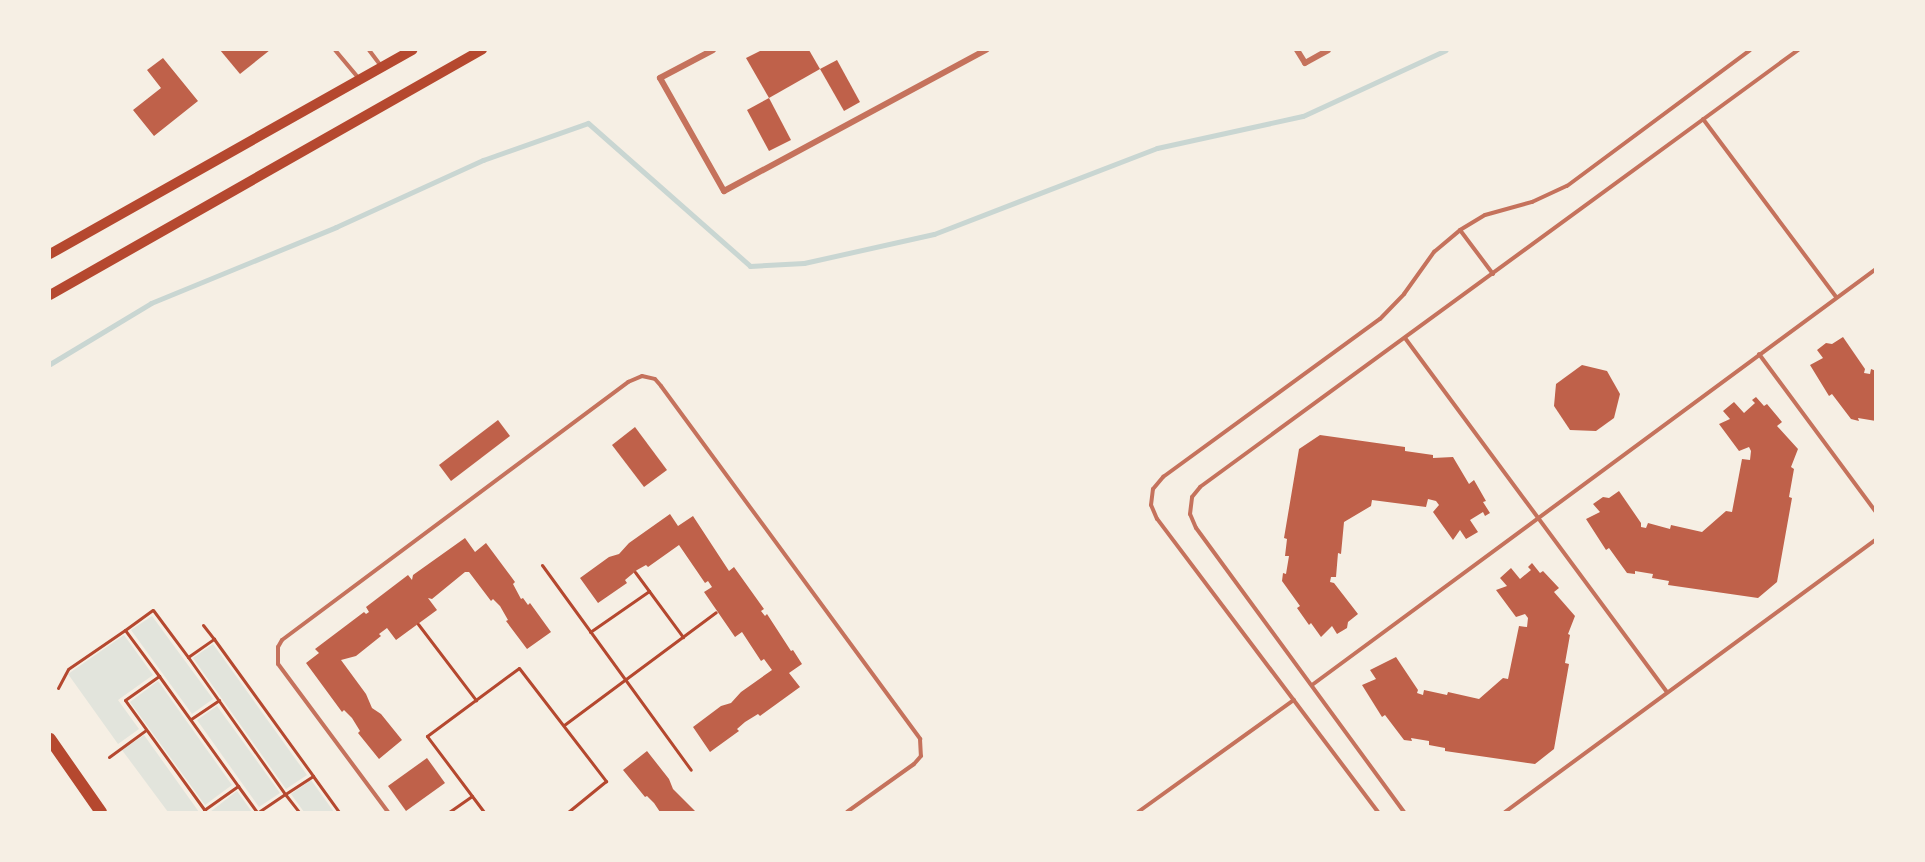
<!DOCTYPE html>
<style>
body{margin:0}
#map{position:relative;width:1925px;height:862px;overflow:hidden;background:#f6efe4;font-family:"Varela Round",sans-serif}
div>[style]{position:absolute}
.green>*{inset:0;background:#e2e4dc}
.stream>*{height:5px;margin:-2.5px;padding:0 2.5px;transform-origin:2.5px;border-radius:2.5px;background:#c9d6d2}
.building>*{inset:0;background:#bf614a}
.path>*{height:3px;margin:-1.5px;padding:0 1.5px;transform-origin:1.5px;border-radius:1.5px;background:#b5482f}
.service>*{height:4px;margin:-2px;padding:0 2px;transform-origin:2px;border-radius:2px;background:#c5725c}
.minor>*{height:6px;margin:-3px;padding:0 3px;transform-origin:3px;border-radius:3px;background:#c5725c}
.secondary>*{height:10px;margin:-5px;padding:0 5px;transform-origin:5px;border-radius:5px;background:#b5482f}
.trunk>*{height:12px;margin:-6px;padding:0 6px;transform-origin:6px;border-radius:6px;background:#b5482f}
span{translate:-50% -50%;white-space:nowrap;text-align:center;line-height:1.15;-webkit-text-stroke:5px #f6efe4;paint-order:stroke}
.frame{position:absolute;inset:0;border:51px solid #f6efe4;pointer-events:none}
</style>
<div id="map">
<div class="green">
<div style="clip-path:polygon(152px 616px,213px 699px,192px 714px,131px 630px)"></div>
<div style="clip-path:polygon(124px 635px,153px 675px,118px 700px,139px 729px,118px 744px,68px 674px)"></div>
<div style="clip-path:polygon(213px 644px,307px 775px,286px 789px,193px 658px)"></div>
<div style="clip-path:polygon(158px 681px,232px 785px,205px 805px,130px 702px)"></div>
<div style="clip-path:polygon(217px 706px,280px 793px,259px 807px,197px 720px)"></div>
<div style="clip-path:polygon(144px 735px,199px 812px,168px 812px,122px 750px)"></div>
<div style="clip-path:polygon(311px 780px,334px 812px,304px 812px,291px 794px)"></div>
<div style="clip-path:polygon(237px 791px,252px 812px,210px 812px)"></div>
</div>
<div class="stream">
<div style="left:50px;top:364px;width:118px;rotate:-31.1deg"></div>
<div style="left:151px;top:303px;width:200px;rotate:-22.3deg"></div>
<div style="left:336px;top:227px;width:162px;rotate:-24.5deg"></div>
<div style="left:483px;top:160px;width:111px;rotate:-19.4deg"></div>
<div style="left:588px;top:123px;width:216px;rotate:41.4deg"></div>
<div style="left:750px;top:266px;width:54px;rotate:-3.2deg"></div>
<div style="left:804px;top:263px;width:133px;rotate:-12.6deg"></div>
<div style="left:934px;top:234px;width:239px;rotate:-21.1deg"></div>
<div style="left:1157px;top:148px;width:149px;rotate:-12.4deg"></div>
<div style="left:1303px;top:116px;width:157px;rotate:-24.8deg"></div>
</div>
<div class="building">
<div style="clip-path:polygon(220px 50px,270px 50px,240px 74px)"></div>
<div style="clip-path:polygon(762px 50px,809px 50px,820px 69px,769px 98px,746px 58px)"></div>
<div style="clip-path:polygon(163px 58px,198px 101px,154px 136px,133px 110px,161px 88px,147px 70px)"></div>
<div style="clip-path:polygon(837px 60px,860px 102px,844px 111px,820px 69px)"></div>
<div style="clip-path:polygon(769px 98px,791px 140px,769px 151px,747px 110px)"></div>
<div style="clip-path:polygon(1843px 337px,1865px 369px,1864px 373px,1870px 374px,1871px 369px,1876px 371px,1876px 421px,1858px 418px,1859px 421px,1851px 419px,1832px 394px,1829px 396px,1810px 365px,1823px 358px,1817px 350px,1826px 343px,1832px 344px)"></div>
<div style="clip-path:polygon(1582px 365px,1607px 371px,1620px 394px,1614px 418px,1596px 431px,1570px 430px,1554px 406px,1556px 384px)"></div>
<div style="clip-path:polygon(1756px 397px,1764px 406px,1767px 404px,1782px 422px,1777px 426px,1798px 449px,1791px 467px,1794px 469px,1789px 497px,1792px 498px,1777px 582px,1758px 598px,1668px 585px,1669px 581px,1652px 578px,1653px 574px,1635px 571px,1635px 574px,1627px 573px,1609px 548px,1606px 550px,1586px 519px,1600px 512px,1593px 504px,1603px 497px,1609px 498px,1619px 491px,1641px 523px,1641px 527px,1646px 528px,1648px 523px,1670px 529px,1671px 525px,1702px 532px,1726px 511px,1732px 512px,1742px 459px,1750px 460px,1751px 451px,1749px 447px,1739px 451px,1719px 424px,1730px 419px,1723px 411px,1734px 402px,1744px 413px,1755px 403px,1752px 400px)"></div>
<div style="clip-path:polygon(498px 420px,510px 436px,451px 481px,439px 465px)"></div>
<div style="clip-path:polygon(635px 427px,667px 470px,644px 487px,612px 445px)"></div>
<div style="clip-path:polygon(1320px 435px,1405px 447px,1405px 451px,1433px 455px,1433px 458px,1453px 457px,1469px 484px,1474px 480px,1486px 501px,1483px 502px,1490px 513px,1485px 516px,1483px 512px,1470px 520px,1478px 532px,1466px 539px,1460px 530px,1453px 540px,1433px 512px,1439px 505px,1436px 501px,1428px 499px,1426px 507px,1372px 500px,1371px 506px,1344px 522px,1341px 554px,1338px 553px,1336px 577px,1331px 577px,1330px 582px,1334px 583px,1358px 614px,1348px 622px,1347px 628px,1337px 634px,1332px 626px,1321px 637px,1311px 623px,1309px 625px,1297px 608px,1300px 606px,1282px 581px,1283px 573px,1286px 574px,1289px 556px,1285px 556px,1287px 539px,1284px 538px,1299px 449px)"></div>
<div style="clip-path:polygon(670px 514px,678px 526px,693px 516px,729px 571px,734px 567px,764px 609px,761px 611px,765px 616px,767px 614px,791px 651px,793px 650px,802px 664px,789px 673px,800px 687px,760px 716px,758px 714px,745px 722px,737px 729px,739px 731px,710px 752px,693px 727px,721px 706px,731px 703px,741px 692px,772px 670px,764px 659px,761px 661px,742px 632px,735px 637px,704px 592px,712px 587px,708px 581px,705px 583px,679px 545px,648px 567px,646px 565px,637px 570px,625px 580px,627px 583px,598px 603px,580px 578px,609px 557px,619px 554px,629px 543px)"></div>
<div style="clip-path:polygon(465px 538px,475px 552px,486px 543px,515px 582px,513px 584px,521px 599px,523px 598px,528px 605px,530px 603px,551px 632px,527px 649px,506px 621px,508px 620px,500px 606px,493px 599px,491px 601px,469px 572px,465px 572px,432px 599px,428px 598px,437px 610px,396px 640px,387px 628px,379px 634px,381px 636px,356px 656px,341px 660px,366px 694px,372px 708px,381px 714px,402px 740px,379px 759px,358px 733px,360px 731px,352px 718px,344px 710px,342px 712px,306px 663px,319px 653px,315px 649px,364px 612px,366px 614px,369px 612px,366px 607px,408px 575px,412px 580px,413px 575px)"></div>
<div style="clip-path:polygon(1532px 563px,1540px 573px,1543px 571px,1559px 588px,1554px 592px,1575px 616px,1568px 634px,1570px 635px,1565px 663px,1569px 664px,1554px 749px,1535px 764px,1445px 751px,1445px 748px,1429px 745px,1429px 741px,1411px 738px,1412px 741px,1404px 740px,1385px 715px,1382px 717px,1362px 685px,1376px 679px,1370px 670px,1396px 657px,1418px 690px,1417px 693px,1423px 695px,1424px 690px,1447px 695px,1448px 692px,1479px 699px,1503px 678px,1508px 679px,1519px 626px,1527px 627px,1528px 618px,1525px 614px,1516px 617px,1496px 590px,1507px 586px,1500px 578px,1511px 568px,1520px 579px,1531px 570px,1528px 567px)"></div>
<div style="clip-path:polygon(647px 751px,669px 779px,673px 789px,696px 812px,660px 812px,654px 803px,647px 796px,645px 797px,623px 770px)"></div>
<div style="clip-path:polygon(427px 758px,445px 783px,406px 811px,388px 786px)"></div>
</div>
<div class="path">
<div style="left:542px;top:565px;width:253px;rotate:54deg"></div>
<div style="left:635px;top:572px;width:81px;rotate:53.6deg"></div>
<div style="left:418px;top:624px;width:96px;rotate:52.7deg"></div>
<div style="left:203px;top:625px;width:18px;rotate:52deg"></div>
<div style="left:590px;top:632px;width:72px;rotate:-34.8deg"></div>
<div style="left:188px;top:657px;width:168px;rotate:54.7deg"></div>
<div style="left:285px;top:794px;width:32px;rotate:146deg"></div>
<div style="left:159px;top:676px;width:135px;rotate:54.3deg"></div>
<div style="left:58px;top:688px;width:21px;rotate:-62deg"></div>
<div style="left:68px;top:669px;width:69px;rotate:-34.4deg"></div>
<div style="left:191px;top:719px;width:34px;rotate:-34deg"></div>
<div style="left:564px;top:725px;width:189px;rotate:-36.6deg"></div>
<div style="left:109px;top:757px;width:46px;rotate:-36.1deg"></div>
<div style="left:313px;top:776px;width:44px;rotate:54.2deg"></div>
<div style="left:204px;top:810px;width:42px;rotate:-35.2deg"></div>
<div style="left:238px;top:786px;width:32px;rotate:54deg"></div>
<div style="left:206px;top:812px;width:138px;rotate:-125.9deg"></div>
<div style="left:125px;top:700px;width:42px;rotate:-35.2deg"></div>
<div style="left:159px;top:676px;width:57px;rotate:-126.5deg"></div>
<div style="left:125px;top:630px;width:34px;rotate:-36deg"></div>
<div style="left:153px;top:610px;width:59px;rotate:53.3deg"></div>
<div style="left:188px;top:657px;width:32px;rotate:-35deg"></div>
<div style="left:214px;top:639px;width:169px;rotate:54.1deg"></div>
<div style="left:313px;top:776px;width:33px;rotate:147deg"></div>
<div style="left:285px;top:794px;width:23px;rotate:52deg"></div>
<div style="left:449px;top:812px;width:28px;rotate:-35deg"></div>
<div style="left:484px;top:812px;width:95px;rotate:-126.9deg"></div>
<div style="left:427px;top:736px;width:114px;rotate:-36.5deg"></div>
<div style="left:519px;top:668px;width:143px;rotate:52.4deg"></div>
<div style="left:606px;top:781px;width:49px;rotate:140.8deg"></div>
</div>
<div class="service">
<div style="left:335px;top:50px;width:38px;rotate:50deg"></div>
<div style="left:369px;top:50px;width:20px;rotate:53deg"></div>
<div style="left:1703px;top:119px;width:222px;rotate:53.2deg"></div>
<div style="left:1460px;top:230px;width:55px;rotate:53.1deg"></div>
<div style="left:1405px;top:338px;width:440px;rotate:53.5deg"></div>
<div style="left:1759px;top:354px;width:197px;rotate:53.5deg"></div>
<div style="left:1312px;top:685px;width:701px;rotate:-36.41deg"></div>
<div style="left:388px;top:812px;width:184px;rotate:-126.6deg"></div>
<div style="left:278px;top:664px;width:17px;rotate:-90deg"></div>
<div style="left:278px;top:647px;width:8px;rotate:-60deg"></div>
<div style="left:282px;top:640px;width:432px;rotate:-36.7deg"></div>
<div style="left:628px;top:382px;width:15px;rotate:-23deg"></div>
<div style="left:642px;top:376px;width:13px;rotate:13deg"></div>
<div style="left:655px;top:379px;width:9px;rotate:49deg"></div>
<div style="left:661px;top:386px;width:438px;rotate:53.7deg"></div>
<div style="left:920px;top:739px;width:17px;rotate:87deg"></div>
<div style="left:921px;top:756px;width:11px;rotate:131deg"></div>
<div style="left:914px;top:764px;width:82px;rotate:144.4deg"></div>
<div style="left:1138px;top:812px;width:192px;rotate:-35.7deg"></div>
<div style="left:1378px;top:812px;width:367px;rotate:-127deg"></div>
<div style="left:1157px;top:519px;width:15px;rotate:-113deg"></div>
<div style="left:1151px;top:505px;width:16px;rotate:-83deg"></div>
<div style="left:1153px;top:489px;width:16px;rotate:-50deg"></div>
<div style="left:1163px;top:477px;width:268px;rotate:-36.1deg"></div>
<div style="left:1380px;top:319px;width:35px;rotate:-46deg"></div>
<div style="left:1404px;top:294px;width:52px;rotate:-54.5deg"></div>
<div style="left:1434px;top:252px;width:34px;rotate:-40deg"></div>
<div style="left:1460px;top:230px;width:29px;rotate:-31deg"></div>
<div style="left:1485px;top:215px;width:49px;rotate:-15.5deg"></div>
<div style="left:1532px;top:202px;width:38px;rotate:-25deg"></div>
<div style="left:1567px;top:186px;width:228px;rotate:-36.6deg"></div>
<div style="left:1404px;top:812px;width:352px;rotate:-126.2deg"></div>
<div style="left:1196px;top:528px;width:15px;rotate:-113deg"></div>
<div style="left:1190px;top:514px;width:17px;rotate:-83deg"></div>
<div style="left:1192px;top:497px;width:13px;rotate:-51deg"></div>
<div style="left:1200px;top:487px;width:741px;rotate:-36.16deg"></div>
<div style="left:1505px;top:812px;width:461px;rotate:-36.3deg"></div>
</div>
<div class="minor">
<div style="left:713px;top:50px;width:60px;rotate:152.2deg"></div>
<div style="left:660px;top:78px;width:130px;rotate:60.5deg"></div>
<div style="left:724px;top:191px;width:298px;rotate:-28.3deg"></div>
<div style="left:1297px;top:50px;width:15px;rotate:58deg"></div>
<div style="left:1305px;top:63px;width:26px;rotate:-29deg"></div>
</div>
<div class="secondary">
<div style="left:50px;top:254px;width:416px;rotate:-29.4deg"></div>
<div style="left:50px;top:295px;width:497px;rotate:-29.6deg"></div>
</div>
<div class="trunk">
<div style="left:50px;top:739px;width:89px;rotate:55.1deg"></div>
</div>
<div class="frame"></div>
</div>
